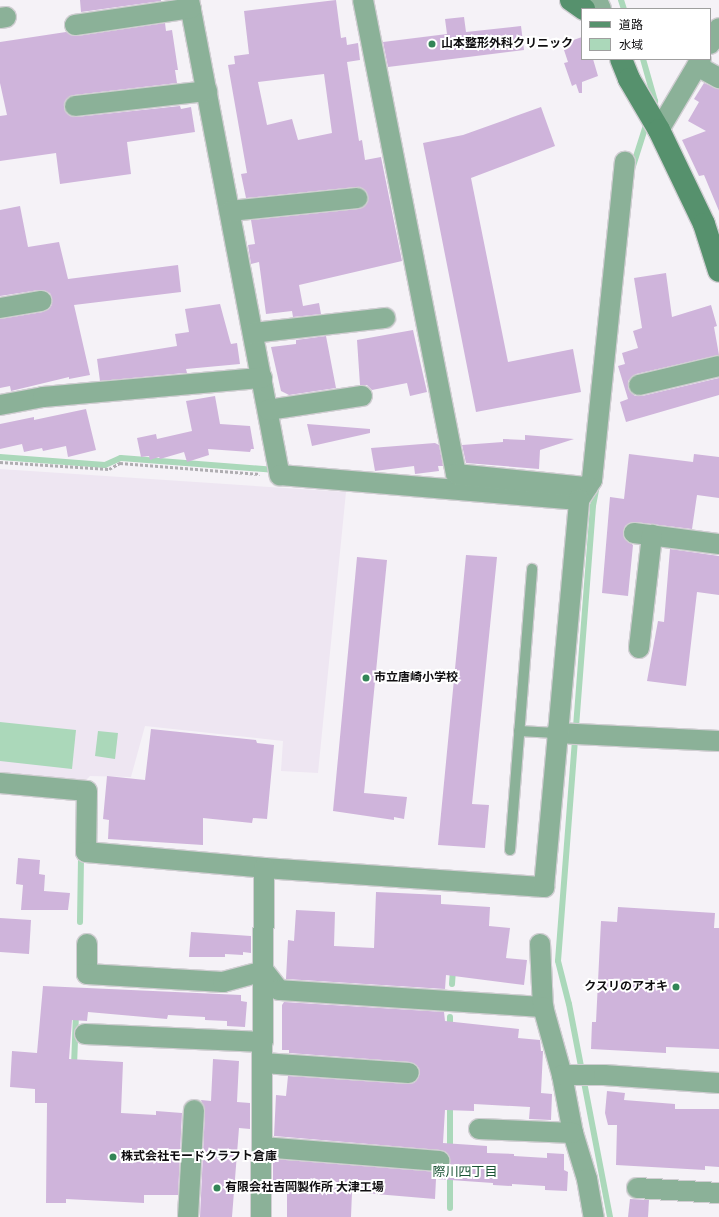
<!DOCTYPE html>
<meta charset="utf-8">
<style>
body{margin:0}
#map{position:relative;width:719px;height:1217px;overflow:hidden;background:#f5f2f7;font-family:"Archivo Narrow","Noto Sans JP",sans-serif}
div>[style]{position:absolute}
.built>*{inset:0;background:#eee6f2}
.water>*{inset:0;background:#abd8ba}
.stream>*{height:6px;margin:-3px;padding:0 3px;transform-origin:3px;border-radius:3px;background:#abd8ba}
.building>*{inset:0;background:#cfb4db}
.path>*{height:2.5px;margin-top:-1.25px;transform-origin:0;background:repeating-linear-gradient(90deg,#afadb1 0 3px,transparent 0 5px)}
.roads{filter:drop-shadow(1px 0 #d0ced2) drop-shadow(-1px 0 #d0ced2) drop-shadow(0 1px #d0ced2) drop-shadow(0 -1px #d0ced2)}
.lane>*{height:10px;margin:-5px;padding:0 5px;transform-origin:5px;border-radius:5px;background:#8bb198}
.street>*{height:20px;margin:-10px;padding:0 10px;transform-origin:10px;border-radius:10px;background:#8bb198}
.secondary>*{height:22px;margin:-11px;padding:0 11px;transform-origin:11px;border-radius:11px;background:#56916d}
.dots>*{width:11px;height:11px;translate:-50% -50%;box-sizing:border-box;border:2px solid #fff;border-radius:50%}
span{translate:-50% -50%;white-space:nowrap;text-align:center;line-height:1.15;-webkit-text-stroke:4px #fff;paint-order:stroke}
.poi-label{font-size:12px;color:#0f0e10;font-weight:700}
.left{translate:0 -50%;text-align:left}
.right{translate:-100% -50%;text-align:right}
.neighbourhood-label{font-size:13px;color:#195334}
.legend{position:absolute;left:581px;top:8px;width:130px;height:52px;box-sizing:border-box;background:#fff;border:1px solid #9f9f9f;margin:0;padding:5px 7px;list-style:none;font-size:12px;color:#0f0e10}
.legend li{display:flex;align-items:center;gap:8px;height:20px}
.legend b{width:20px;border:1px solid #9f9f9f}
</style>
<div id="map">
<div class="built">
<div style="clip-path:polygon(0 469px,346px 492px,318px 773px,281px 771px,283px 741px,145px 726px,131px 777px,90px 776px,84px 782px,0 775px)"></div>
</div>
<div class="water">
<div style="clip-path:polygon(0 722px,76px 730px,72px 769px,0 761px)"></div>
<div style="clip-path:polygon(98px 731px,118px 733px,115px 759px,95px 756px)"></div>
</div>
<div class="stream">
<div style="left:621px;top:0;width:9px;rotate:72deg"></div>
<div style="left:643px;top:59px;width:44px;rotate:74.1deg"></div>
<div style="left:655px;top:101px;width:7px;rotate:117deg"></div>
<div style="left:633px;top:166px;width:46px;rotate:-72.3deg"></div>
<div style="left:0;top:457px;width:105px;rotate:4.4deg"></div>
<div style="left:105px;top:465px;width:17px;rotate:-24deg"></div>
<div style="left:121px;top:458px;width:155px;rotate:4.4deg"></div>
<div style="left:597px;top:485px;width:21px;rotate:101deg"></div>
<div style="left:593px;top:506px;width:456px;rotate:94.4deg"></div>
<div style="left:558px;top:961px;width:44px;rotate:75.7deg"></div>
<div style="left:569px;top:1004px;width:217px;rotate:79.1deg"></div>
<div style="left:80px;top:922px;width:62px;rotate:-89.1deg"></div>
<div style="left:452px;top:984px;width:16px;rotate:-86deg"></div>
<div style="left:450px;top:1030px;width:13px;rotate:-90deg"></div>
<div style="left:74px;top:1066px;width:53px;rotate:-87.8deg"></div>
<div style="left:450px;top:1103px;width:49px;rotate:90deg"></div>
<div style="left:450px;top:1208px;width:35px;rotate:-90deg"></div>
</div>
<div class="building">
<div style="clip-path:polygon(80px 0,161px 0,161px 1px,81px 12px)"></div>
<div style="clip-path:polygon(evenodd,336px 0,341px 38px,346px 37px,347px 45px,358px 43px,360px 60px,347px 62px,359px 141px,362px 140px,365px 160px,381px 157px,402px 261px,299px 285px,303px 306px,319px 303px,321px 314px,293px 317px,292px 311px,266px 314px,259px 262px,251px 264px,248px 245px,255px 244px,251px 220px,358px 209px,367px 203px,368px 196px,362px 188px,356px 187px,246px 198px,241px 174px,247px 173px,228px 65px,235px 64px,234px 56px,249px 54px,244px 11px,336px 0,324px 74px,332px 133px,298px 140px,292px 119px,267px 125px,258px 82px,324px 74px)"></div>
<div style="clip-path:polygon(464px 17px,466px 32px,521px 26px,524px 50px,388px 67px,383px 42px,447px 34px,445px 19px)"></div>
<div style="clip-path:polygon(165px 23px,166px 31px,172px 30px,178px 70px,175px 70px,177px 83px,74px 95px,65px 101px,64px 108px,70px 116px,76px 117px,180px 106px,181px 109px,191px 107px,195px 132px,127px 142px,131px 174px,60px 184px,56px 153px,0 161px,0 116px,7px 115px,0 83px,0 42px,66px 32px,77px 36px)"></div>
<div style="clip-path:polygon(582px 37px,582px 59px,593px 59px,598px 76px,582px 82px,582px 93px,579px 93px,576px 84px,572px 86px,564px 63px,568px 62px,562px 44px)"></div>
<div style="clip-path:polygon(704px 83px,719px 89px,719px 211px,704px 175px,699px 176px,682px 140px,706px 131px,688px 121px,699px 102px,694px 99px)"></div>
<div style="clip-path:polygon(541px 107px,555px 146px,471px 178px,508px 362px,573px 349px,581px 392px,476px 412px,423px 143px,463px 135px)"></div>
<div style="clip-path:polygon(20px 206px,28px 247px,59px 242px,68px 279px,178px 265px,181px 292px,74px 305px,90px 375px,69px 379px,69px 377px,11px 391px,10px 386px,0 388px,0 319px,43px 312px,52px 305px,52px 299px,50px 293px,39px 290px,0 296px,0 210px)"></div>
<div style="clip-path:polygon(666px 273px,672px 317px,711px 305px,717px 326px,714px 327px,719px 355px,636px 374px,628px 381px,628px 388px,635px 396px,642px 396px,719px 378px,719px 395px,626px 422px,620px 402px,628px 399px,618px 366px,625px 364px,622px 353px,638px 348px,633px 331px,642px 328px,634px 278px)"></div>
<div style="clip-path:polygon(220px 304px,230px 341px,231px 344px,237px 343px,240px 364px,186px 369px,187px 373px,184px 373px,100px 381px,97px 359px,177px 346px,175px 334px,189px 332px,185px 309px)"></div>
<div style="clip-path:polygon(413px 330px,427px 392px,410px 396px,407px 383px,372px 390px,367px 385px,360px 385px,357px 340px)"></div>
<div style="clip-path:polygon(326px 336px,336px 388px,289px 395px,281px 391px,271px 347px,296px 344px,296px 340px)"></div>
<div style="clip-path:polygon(215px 396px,220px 424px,250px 426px,254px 449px,251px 449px,250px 452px,208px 449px,209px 455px,187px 462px,184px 452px,160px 459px,159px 457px,150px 460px,149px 456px,141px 457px,137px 438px,156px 434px,157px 439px,192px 431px,186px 401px)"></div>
<div style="clip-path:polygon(86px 409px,96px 450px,68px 457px,66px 446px,43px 451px,42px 448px,24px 452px,22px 444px,0 449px,0 424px,34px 417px,34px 420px)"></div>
<div style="clip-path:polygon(307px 424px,370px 429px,370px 433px,312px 446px)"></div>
<div style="clip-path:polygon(525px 435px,574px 439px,540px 450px,539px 469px,466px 463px,462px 445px,503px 442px,503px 439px,525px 440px)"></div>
<div style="clip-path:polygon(435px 443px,439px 445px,443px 466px,438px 466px,439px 471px,415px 474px,414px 466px,375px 471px,371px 448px)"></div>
<div style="clip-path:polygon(629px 454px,693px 462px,694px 454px,719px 457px,719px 498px,697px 495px,692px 529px,635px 522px,625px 526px,624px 538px,633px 545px,628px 596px,602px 593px,610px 497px,624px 499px)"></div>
<div style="clip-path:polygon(670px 549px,719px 556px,719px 595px,697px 592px,686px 686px,647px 681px,658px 621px,664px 622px)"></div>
<div style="clip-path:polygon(466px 555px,497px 557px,472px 804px,489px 805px,485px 848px,438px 845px)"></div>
<div style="clip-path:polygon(357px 557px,387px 560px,364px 793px,407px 797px,404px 819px,394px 817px,394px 820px,333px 811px)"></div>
<div style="clip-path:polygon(151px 729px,256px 740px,257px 743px,274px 745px,267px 819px,253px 818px,252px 823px,203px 818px,203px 845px,108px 839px,109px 820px,103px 819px,107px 776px,145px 780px)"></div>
<div style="clip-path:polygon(18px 858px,40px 860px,39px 874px,45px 875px,44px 891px,70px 893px,68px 910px,21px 910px,23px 885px,16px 884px)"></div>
<div style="clip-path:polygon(376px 892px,441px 895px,441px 904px,490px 907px,489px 926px,510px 928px,506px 958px,527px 960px,524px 985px,446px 975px,445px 989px,286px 979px,288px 940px,294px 941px,296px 910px,335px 912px,334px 946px,374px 948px)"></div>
<div style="clip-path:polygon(618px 907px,715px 913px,714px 928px,719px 928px,719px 1049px,666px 1047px,666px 1053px,591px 1049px,592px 1022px,596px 1022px,601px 921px,617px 922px)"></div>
<div style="clip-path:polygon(0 918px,31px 920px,29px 954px,0 952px)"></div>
<div style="clip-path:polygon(191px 932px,251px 936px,251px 953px,243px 952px,243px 955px,225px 954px,225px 957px,189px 957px)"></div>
<div style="clip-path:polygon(43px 986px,241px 995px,241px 1001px,247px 1002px,245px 1027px,227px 1026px,227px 1021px,205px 1020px,205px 1017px,168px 1015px,167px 1019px,88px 1012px,87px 1021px,72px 1020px,69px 1059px,123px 1062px,121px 1113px,156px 1115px,156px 1111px,182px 1113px,178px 1195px,144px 1195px,144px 1203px,66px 1199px,66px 1203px,46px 1203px,47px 1103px,35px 1103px,35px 1089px,10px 1087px,12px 1051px,37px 1053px)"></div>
<div style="clip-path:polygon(284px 1002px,444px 1012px,445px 1021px,519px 1029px,518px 1038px,540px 1040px,541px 1051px,543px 1051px,541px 1093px,552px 1094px,551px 1120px,529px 1119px,530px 1107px,474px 1104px,474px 1111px,445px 1110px,443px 1143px,487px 1146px,487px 1153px,514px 1154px,514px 1156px,547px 1158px,547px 1153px,564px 1154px,564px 1170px,568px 1172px,567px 1191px,545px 1190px,545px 1186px,512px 1184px,512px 1186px,493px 1185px,493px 1183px,436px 1179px,435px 1199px,352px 1192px,351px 1217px,287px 1217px,287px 1188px,273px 1187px,273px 1159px,438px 1172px,448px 1168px,450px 1162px,446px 1152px,440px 1150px,274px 1136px,276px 1095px,286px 1096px,288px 1076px,408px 1084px,414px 1083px,420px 1074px,419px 1068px,410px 1062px,289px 1053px,289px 1050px,282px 1050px,282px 1005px)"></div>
<div style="clip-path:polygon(213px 1059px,239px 1061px,237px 1102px,250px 1103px,250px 1129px,239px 1128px,232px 1217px,200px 1217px,205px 1111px,201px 1100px,211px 1101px)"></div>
<div style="clip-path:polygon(607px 1091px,625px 1093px,624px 1100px,675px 1104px,675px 1109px,719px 1109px,719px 1167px,705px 1166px,705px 1170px,616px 1165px,617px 1125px,608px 1125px,605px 1113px)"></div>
<div style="clip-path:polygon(630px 1199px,649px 1200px,648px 1217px,628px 1217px)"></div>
</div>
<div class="path">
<div style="left:0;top:462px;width:109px;rotate:3.7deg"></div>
<div style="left:109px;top:469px;width:13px;rotate:-29deg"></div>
<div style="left:120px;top:463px;width:140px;rotate:4.5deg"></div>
</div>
<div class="roads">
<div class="lane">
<div style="left:519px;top:731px;width:37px;rotate:3deg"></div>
<div style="left:510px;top:850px;width:282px;rotate:-85.5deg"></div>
</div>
<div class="street">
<div style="left:189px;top:0;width:484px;rotate:79.2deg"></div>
<div style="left:280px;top:475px;width:300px;rotate:4.8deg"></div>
<div style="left:579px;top:500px;width:24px;rotate:-57deg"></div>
<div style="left:592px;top:480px;width:320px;rotate:-84.1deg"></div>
<div style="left:363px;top:0;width:483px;rotate:78.9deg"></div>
<div style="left:456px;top:474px;width:132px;rotate:5.7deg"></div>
<div style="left:597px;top:0;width:10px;rotate:66deg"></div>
<div style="left:0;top:18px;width:6px;rotate:-9deg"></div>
<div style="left:75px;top:25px;width:117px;rotate:-8.3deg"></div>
<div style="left:710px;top:44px;width:18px;rotate:-61deg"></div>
<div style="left:697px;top:66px;width:25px;rotate:29deg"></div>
<div style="left:75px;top:106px;width:133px;rotate:-6.5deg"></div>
<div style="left:659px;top:130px;width:82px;rotate:-59.4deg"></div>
<div style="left:230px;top:211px;width:128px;rotate:-5.8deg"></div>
<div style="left:0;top:308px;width:42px;rotate:-9.7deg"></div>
<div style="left:253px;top:333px;width:133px;rotate:-6.5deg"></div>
<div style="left:639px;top:385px;width:82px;rotate:-13.4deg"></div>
<div style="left:0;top:405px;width:44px;rotate:-10.5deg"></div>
<div style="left:43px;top:397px;width:220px;rotate:-5deg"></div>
<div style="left:268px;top:410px;width:95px;rotate:-8.5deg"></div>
<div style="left:634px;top:533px;width:86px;rotate:7.4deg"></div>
<div style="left:639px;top:648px;width:114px;rotate:-83.4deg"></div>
<div style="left:556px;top:733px;width:163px;rotate:2.8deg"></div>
<div style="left:0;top:783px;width:87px;rotate:5.3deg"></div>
<div style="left:87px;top:791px;width:61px;rotate:90.9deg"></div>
<div style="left:86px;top:852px;width:179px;rotate:5.1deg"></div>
<div style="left:264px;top:868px;width:281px;rotate:3.9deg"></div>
<div style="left:544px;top:887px;width:389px;rotate:-84.8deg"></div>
<div style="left:87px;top:944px;width:30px;rotate:90deg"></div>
<div style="left:87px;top:974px;width:136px;rotate:3.4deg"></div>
<div style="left:223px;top:982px;width:42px;rotate:-15deg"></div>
<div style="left:264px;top:971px;width:24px;rotate:52deg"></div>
<div style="left:279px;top:990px;width:265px;rotate:3.7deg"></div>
<div style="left:540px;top:944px;width:63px;rotate:87.3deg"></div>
<div style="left:543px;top:1007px;width:71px;rotate:74.4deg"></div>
<div style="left:562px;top:1075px;width:59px;rotate:79.3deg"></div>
<div style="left:573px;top:1133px;width:48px;rotate:73.1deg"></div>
<div style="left:587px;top:1179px;width:39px;rotate:80deg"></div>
<div style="left:85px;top:1034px;width:178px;rotate:2.6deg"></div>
<div style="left:263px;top:1063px;width:146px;rotate:3.9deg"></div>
<div style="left:562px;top:1075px;width:42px"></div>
<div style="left:604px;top:1075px;width:115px;rotate:4deg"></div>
<div style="left:479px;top:1129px;width:94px;rotate:2.4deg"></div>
<div style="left:262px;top:1147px;width:178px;rotate:4.5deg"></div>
<div style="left:637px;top:1188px;width:82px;rotate:3.5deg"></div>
<div style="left:188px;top:1217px;width:107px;rotate:-86.8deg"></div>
<div style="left:261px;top:1217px;width:349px;rotate:-89.5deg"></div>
</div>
<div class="secondary">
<div style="left:571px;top:0;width:16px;rotate:35deg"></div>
<div style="left:621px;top:59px;width:22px;rotate:68deg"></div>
<div style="left:629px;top:79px;width:59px;rotate:59.5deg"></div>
<div style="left:659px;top:130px;width:104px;rotate:64.4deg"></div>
<div style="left:704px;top:224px;width:49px;rotate:72.3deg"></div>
</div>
</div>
<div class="dots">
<div style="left:432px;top:44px;background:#328557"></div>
<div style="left:366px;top:678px;background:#328557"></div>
<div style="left:676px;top:987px;background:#328557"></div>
<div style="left:113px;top:1157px;background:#328557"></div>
<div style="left:217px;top:1188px;background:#328557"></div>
</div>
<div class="poi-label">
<span class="left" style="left:441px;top:44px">山本整形外科クリニック</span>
<span class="left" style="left:374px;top:678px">市立唐崎小学校</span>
<span class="right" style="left:668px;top:987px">クスリのアオキ</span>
<span class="left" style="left:121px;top:1157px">株式会社モードクラフト倉庫</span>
<span class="left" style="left:225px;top:1188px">有限会社吉岡製作所 大津工場</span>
</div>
<div class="neighbourhood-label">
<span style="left:465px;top:1172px">際川四丁目</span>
</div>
<ul class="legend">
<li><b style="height:5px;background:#56916d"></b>道路</li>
<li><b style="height:11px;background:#abd8ba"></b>水域</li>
</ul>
</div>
